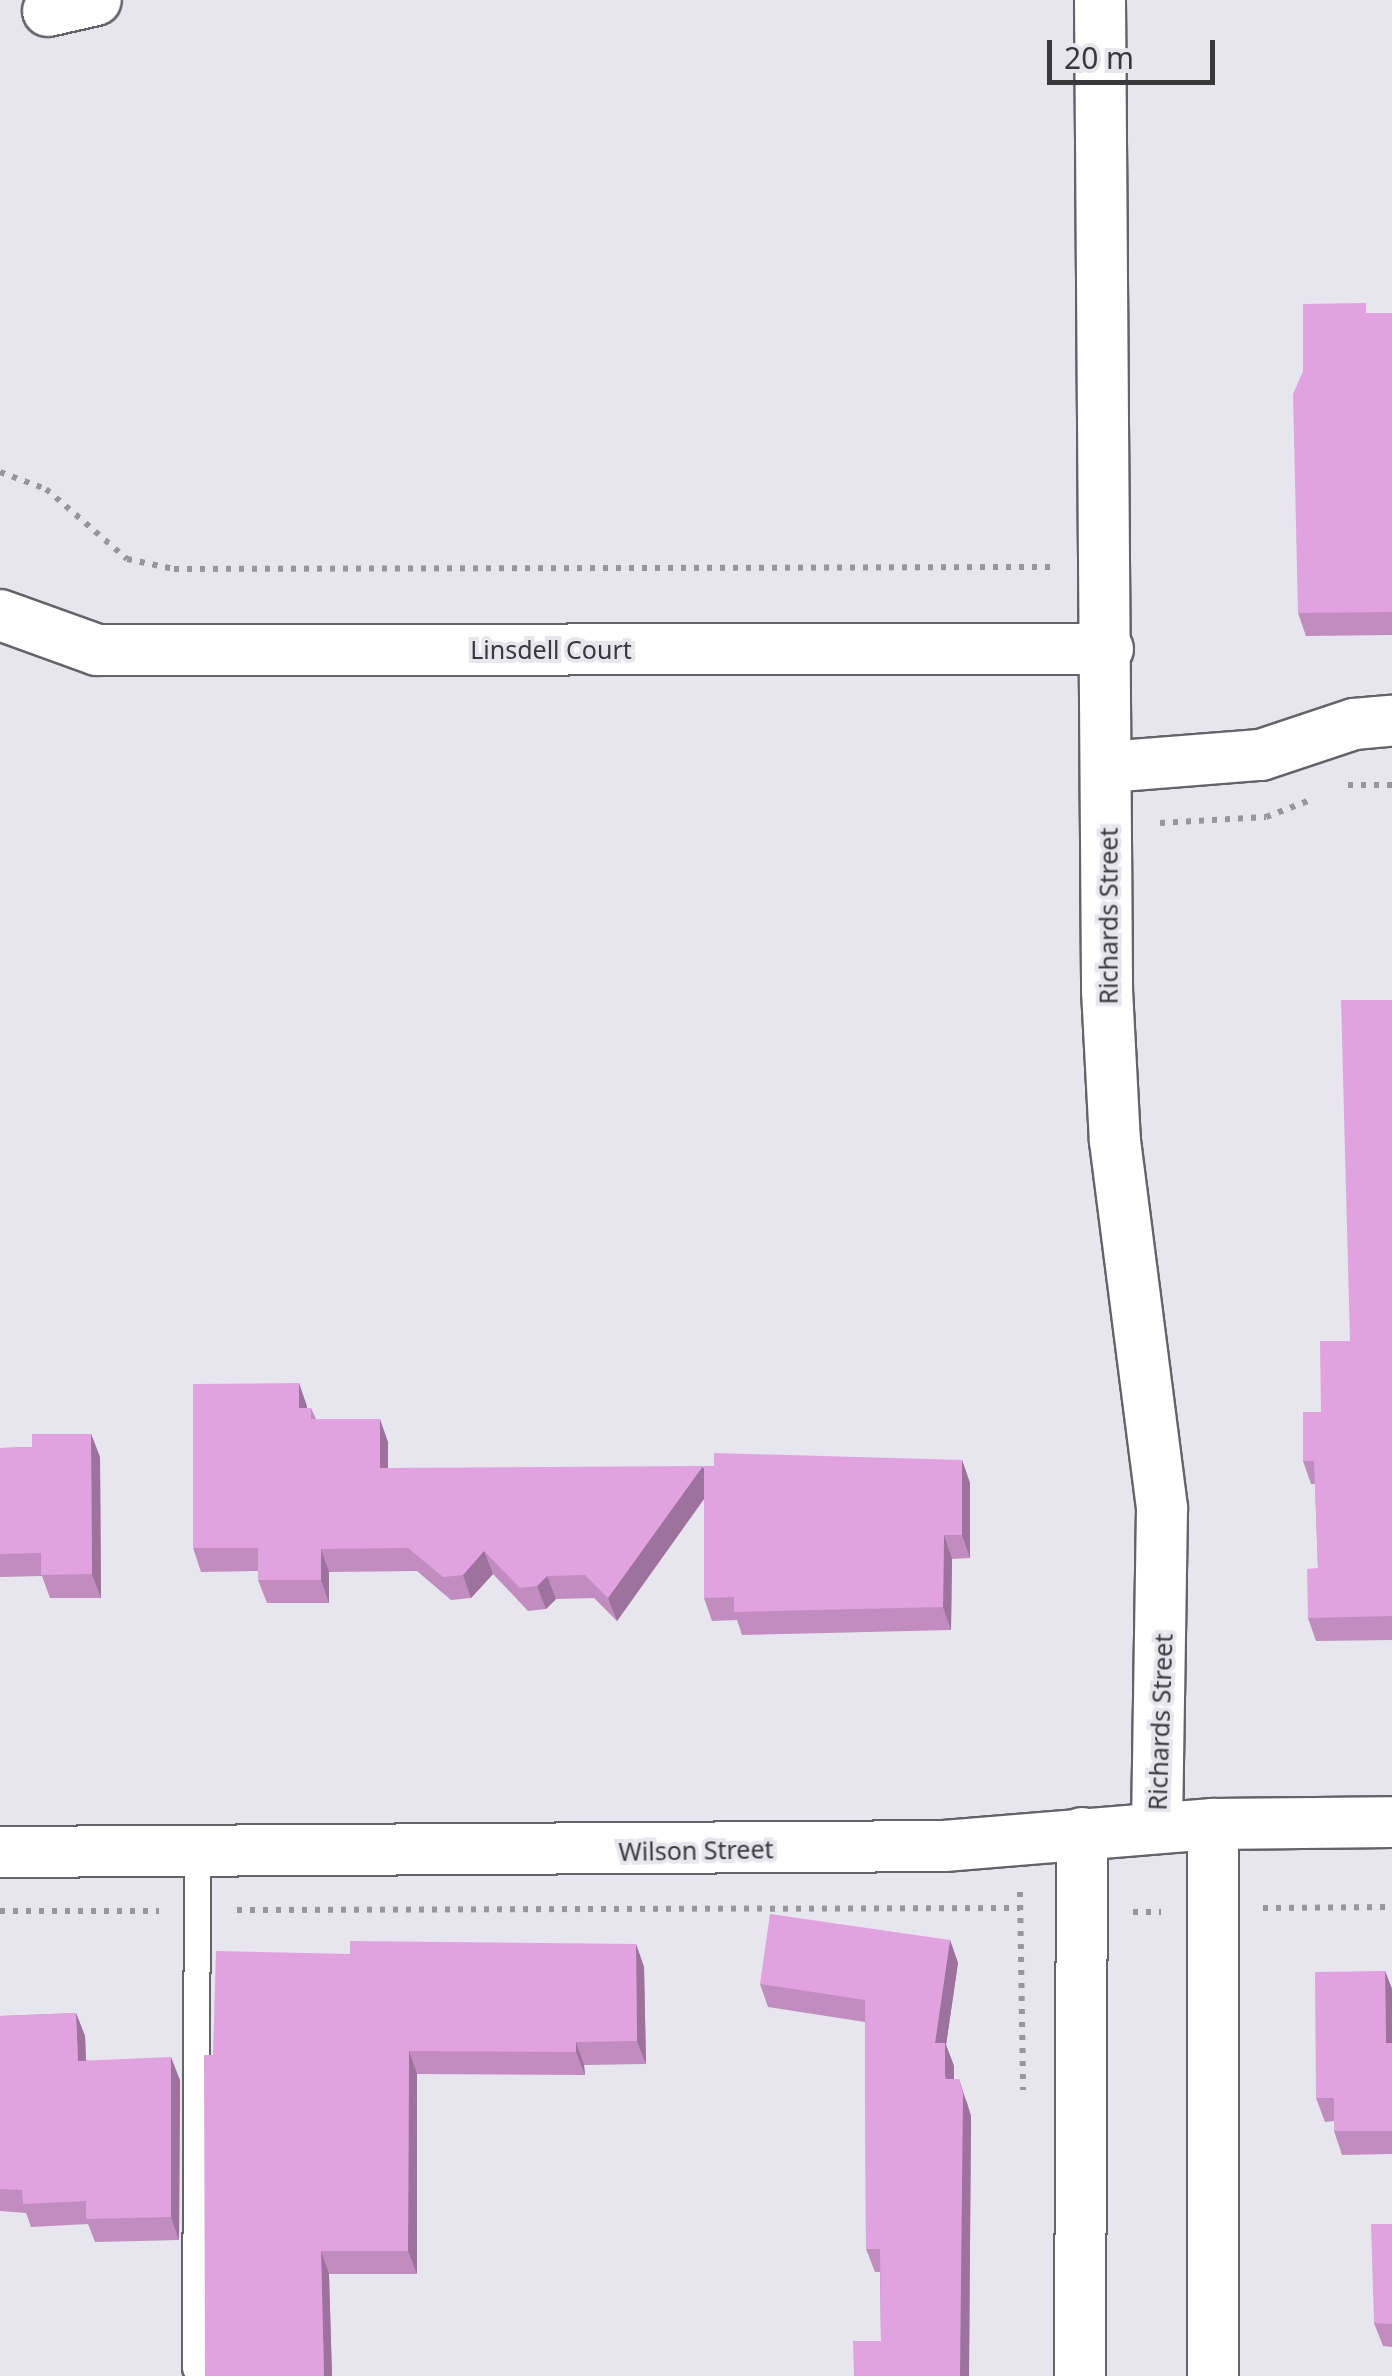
<!DOCTYPE html>
<style>
body{margin:0}
#map{position:relative;width:1392px;height:2376px;overflow:hidden;background:#e7e6ee;font-family:"Noto Sans",sans-serif}
div>[style]{position:absolute}
.path>*{height:6px;margin-top:-3px;transform-origin:0;background:repeating-linear-gradient(90deg,#96969c 0 5px,transparent 0 13px)}
.roads{filter:drop-shadow(2px 0 #64636a) drop-shadow(-2px 0 #64636a) drop-shadow(0 2px #64636a) drop-shadow(0 -2px #64636a)}
.service>*{height:25px;margin:-12.5px;padding:0 12.5px;transform-origin:12.5px;border-radius:12.5px;background:#fff}
.minor>*{height:50px;margin:-25px;padding:0 25px;transform-origin:25px;border-radius:25px;background:#fff}
.wall>*{inset:0;background:#c18cc0}
.shaded-wall>*{inset:0;background:#9d729c}
.building>*{inset:0;background:#e0a3df}
span{translate:-50% -50%;white-space:nowrap;text-align:center;line-height:1.15;-webkit-text-stroke:8px #e7e6ee;paint-order:stroke}
.street-label{font-size:25px;color:#39393c}
.scale{position:absolute;left:1047px;top:40px;width:168px;height:45px;box-sizing:border-box;border:5px solid #39393c;border-top:0;padding-left:12px;font-size:30px;line-height:35px;white-space:nowrap;color:#39393c;-webkit-text-stroke:8px #e7e6ee;paint-order:stroke}
</style>
<div id="map">
<div class="path">
<div style="left:0;top:472px;width:49px;rotate:20.3deg"></div>
<div style="left:46px;top:489px;width:107px;rotate:40.8deg"></div>
<div style="left:127px;top:559px;width:48px;rotate:12deg"></div>
<div style="left:174px;top:569px;width:878px;rotate:-0.13deg"></div>
<div style="left:1348px;top:785px;width:44px"></div>
<div style="left:1160px;top:823px;width:106px;rotate:-3.2deg"></div>
<div style="left:1266px;top:817px;width:50px;rotate:-21deg"></div>
<div style="left:1020px;top:1892px;width:198px;rotate:89.1deg"></div>
<div style="left:1263px;top:1908px;width:129px;rotate:-0.4deg"></div>
<div style="left:237px;top:1910px;width:783px;rotate:-0.15deg"></div>
<div style="left:0;top:1911px;width:159px"></div>
<div style="left:1133px;top:1912px;width:28px"></div>
</div>
<div class="roads">
<div class="service">
<div style="left:195px;top:2368px;width:517px;rotate:-89.78deg"></div>
</div>
<div class="minor">
<div style="left:1100px;top:0;width:990px;rotate:89.59deg"></div>
<div style="left:1107px;top:990px;width:151px;rotate:87deg"></div>
<div style="left:1115px;top:1141px;width:370px;rotate:82.7deg"></div>
<div style="left:1162px;top:1508px;width:320px;rotate:90.9deg"></div>
<div style="left:48px;top:11px;width:49px;rotate:-12.9deg"></div>
<div style="left:0;top:615px;width:103px;rotate:19.8deg"></div>
<div style="left:97px;top:650px;width:1011px;rotate:-0.06deg"></div>
<div style="left:1107px;top:767px;width:154px;rotate:-4.5deg"></div>
<div style="left:1261px;top:755px;width:98px;rotate:-18.4deg"></div>
<div style="left:1354px;top:724px;width:38px;rotate:-5deg"></div>
<div style="left:0;top:1852px;width:944px;rotate:-0.36deg"></div>
<div style="left:944px;top:1846px;width:270px;rotate:-4.7deg"></div>
<div style="left:1213px;top:1824px;width:179px;rotate:-0.6deg"></div>
<div style="left:1080px;top:2376px;width:543px;rotate:-89.79deg"></div>
<div style="left:1213px;top:2376px;width:552px;rotate:-90deg"></div>
</div>
</div>
<div class="wall">
<div style="clip-path:polygon(1369px 313px,1392px 313px,1392px 635px,1306px 636px,1298px 613px)"></div>
<div style="clip-path:polygon(1392px 1000px,1392px 1640px,1316px 1641px,1308px 1618px,1318px 1568px,1315px 1484px,1311px 1484px,1303px 1461px,1321px 1412px,1350px 1341px)"></div>
<div style="clip-path:polygon(307px 1408px,311px 1408px,316px 1419px,388px 1442px,388px 1468px,704px 1470px,962px 1460px,970px 1483px,970px 1558px,952px 1559px,951px 1630px,742px 1635px,737px 1620px,712px 1621px,704px 1598px,704px 1499px,617px 1621px,594px 1598px,556px 1599px,546px 1609px,528px 1611px,493px 1574px,471px 1598px,451px 1600px,417px 1571px,329px 1572px,329px 1603px,267px 1603px,258px 1580px,258px 1571px,201px 1572px,193px 1548px)"></div>
<div style="clip-path:polygon(91px 1434px,100px 1457px,101px 1598px,50px 1598px,42px 1576px,0 1577px,0 1448px,32px 1447px)"></div>
<div style="clip-path:polygon(950px 1940px,958px 1963px,946px 2045px,954px 2066px,954px 2079px,967px 2102px,971px 2116px,969px 2376px,854px 2376px,881px 2341px,880px 2272px,875px 2272px,866px 2249px,865px 2022px,768px 2007px,760px 1984px)"></div>
<div style="clip-path:polygon(636px 1944px,644px 1967px,646px 2064px,584px 2065px,585px 2075px,417px 2074px,417px 2274px,329px 2274px,332px 2376px,205px 2376px,213px 2055px,350px 1954px)"></div>
<div style="clip-path:polygon(1385px 1971px,1392px 1989px,1392px 2154px,1342px 2155px,1334px 2131px,1334px 2121px,1325px 2122px,1316px 2098px)"></div>
<div style="clip-path:polygon(76px 2013px,85px 2036px,86px 2060px,180px 2080px,179px 2240px,95px 2242px,88px 2224px,31px 2227px,26px 2213px,0 2211px,0 2016px)"></div>
<div style="clip-path:polygon(1392px 2224px,1392px 2347px,1383px 2346px,1374px 2323px)"></div>
</div>
<div class="shaded-wall">
<div style="clip-path:polygon(299px 1383px,307px 1406px,307px 1431px,299px 1408px)"></div>
<div style="clip-path:polygon(380px 1419px,388px 1442px,388px 1491px,380px 1468px)"></div>
<div style="clip-path:polygon(91px 1434px,100px 1457px,101px 1598px,92px 1574px)"></div>
<div style="clip-path:polygon(962px 1460px,970px 1483px,970px 1558px,962px 1535px)"></div>
<div style="clip-path:polygon(703px 1466px,711px 1489px,617px 1621px,608px 1598px)"></div>
<div style="clip-path:polygon(944px 1535px,952px 1559px,951px 1630px,943px 1607px)"></div>
<div style="clip-path:polygon(321px 1549px,329px 1572px,329px 1603px,321px 1580px)"></div>
<div style="clip-path:polygon(484px 1551px,493px 1574px,471px 1598px,463px 1575px)"></div>
<div style="clip-path:polygon(547px 1576px,556px 1599px,546px 1609px,537px 1586px)"></div>
<div style="clip-path:polygon(950px 1940px,958px 1963px,946px 2045px,954px 2066px,954px 2102px,935px 2043px)"></div>
<div style="clip-path:polygon(636px 1944px,644px 1967px,646px 2064px,637px 2041px)"></div>
<div style="clip-path:polygon(1385px 1971px,1392px 1989px,1392px 2058px,1386px 2043px)"></div>
<div style="clip-path:polygon(76px 2013px,85px 2036px,87px 2084px,78px 2061px)"></div>
<div style="clip-path:polygon(576px 2042px,584px 2065px,585px 2075px,576px 2052px)"></div>
<div style="clip-path:polygon(409px 2051px,417px 2074px,417px 2274px,408px 2251px)"></div>
<div style="clip-path:polygon(171px 2057px,180px 2080px,179px 2240px,171px 2217px)"></div>
<div style="clip-path:polygon(959px 2079px,971px 2116px,969px 2376px,960px 2376px)"></div>
<div style="clip-path:polygon(321px 2251px,329px 2274px,332px 2376px,324px 2376px)"></div>
</div>
<div class="building">
<div style="clip-path:polygon(1366px 303px,1366px 313px,1392px 313px,1392px 612px,1298px 613px,1293px 394px,1303px 371px,1303px 304px)"></div>
<div style="clip-path:polygon(1341px 1000px,1392px 1000px,1392px 1616px,1308px 1618px,1307px 1569px,1318px 1568px,1314px 1461px,1303px 1461px,1303px 1412px,1321px 1412px,1320px 1341px,1350px 1341px)"></div>
<div style="clip-path:polygon(299px 1383px,299px 1408px,311px 1408px,311px 1419px,380px 1419px,380px 1468px,703px 1466px,608px 1598px,585px 1575px,547px 1576px,537px 1586px,520px 1588px,484px 1551px,463px 1575px,443px 1577px,408px 1548px,321px 1549px,321px 1580px,258px 1580px,258px 1548px,193px 1548px,193px 1384px)"></div>
<div style="clip-path:polygon(32px 1434px,91px 1434px,92px 1574px,41px 1575px,41px 1553px,0 1554px,0 1448px,32px 1447px)"></div>
<div style="clip-path:polygon(714px 1453px,962px 1460px,962px 1535px,944px 1535px,943px 1607px,734px 1612px,734px 1597px,704px 1598px,704px 1466px,714px 1466px)"></div>
<div style="clip-path:polygon(770px 1914px,950px 1940px,935px 2043px,945px 2043px,945px 2079px,959px 2079px,963px 2093px,960px 2376px,854px 2376px,853px 2341px,881px 2341px,880px 2249px,866px 2249px,865px 2000px,760px 1984px)"></div>
<div style="clip-path:polygon(350px 1941px,636px 1944px,637px 2041px,576px 2042px,576px 2052px,409px 2051px,408px 2251px,321px 2251px,324px 2376px,205px 2376px,204px 2055px,213px 2055px,216px 1951px,350px 1954px)"></div>
<div style="clip-path:polygon(1385px 1971px,1386px 2043px,1392px 2043px,1392px 2131px,1334px 2131px,1334px 2098px,1316px 2098px,1315px 1972px)"></div>
<div style="clip-path:polygon(76px 2013px,78px 2061px,171px 2057px,171px 2217px,86px 2219px,86px 2201px,23px 2204px,22px 2190px,0 2189px,0 2016px)"></div>
<div style="clip-path:polygon(1371px 2224px,1392px 2224px,1392px 2324px,1374px 2323px)"></div>
</div>
<div class="street-label">
<span style="left:551px;top:649px">Linsdell Court</span>
<span style="left:1108px;top:916px;rotate:-90deg">Richards Street</span>
<span style="left:1160px;top:1722px;rotate:-88deg">Richards Street</span>
<span style="left:696px;top:1850px;rotate:-1deg">Wilson Street</span>
</div>
<div class="scale">20 m</div>
</div>
